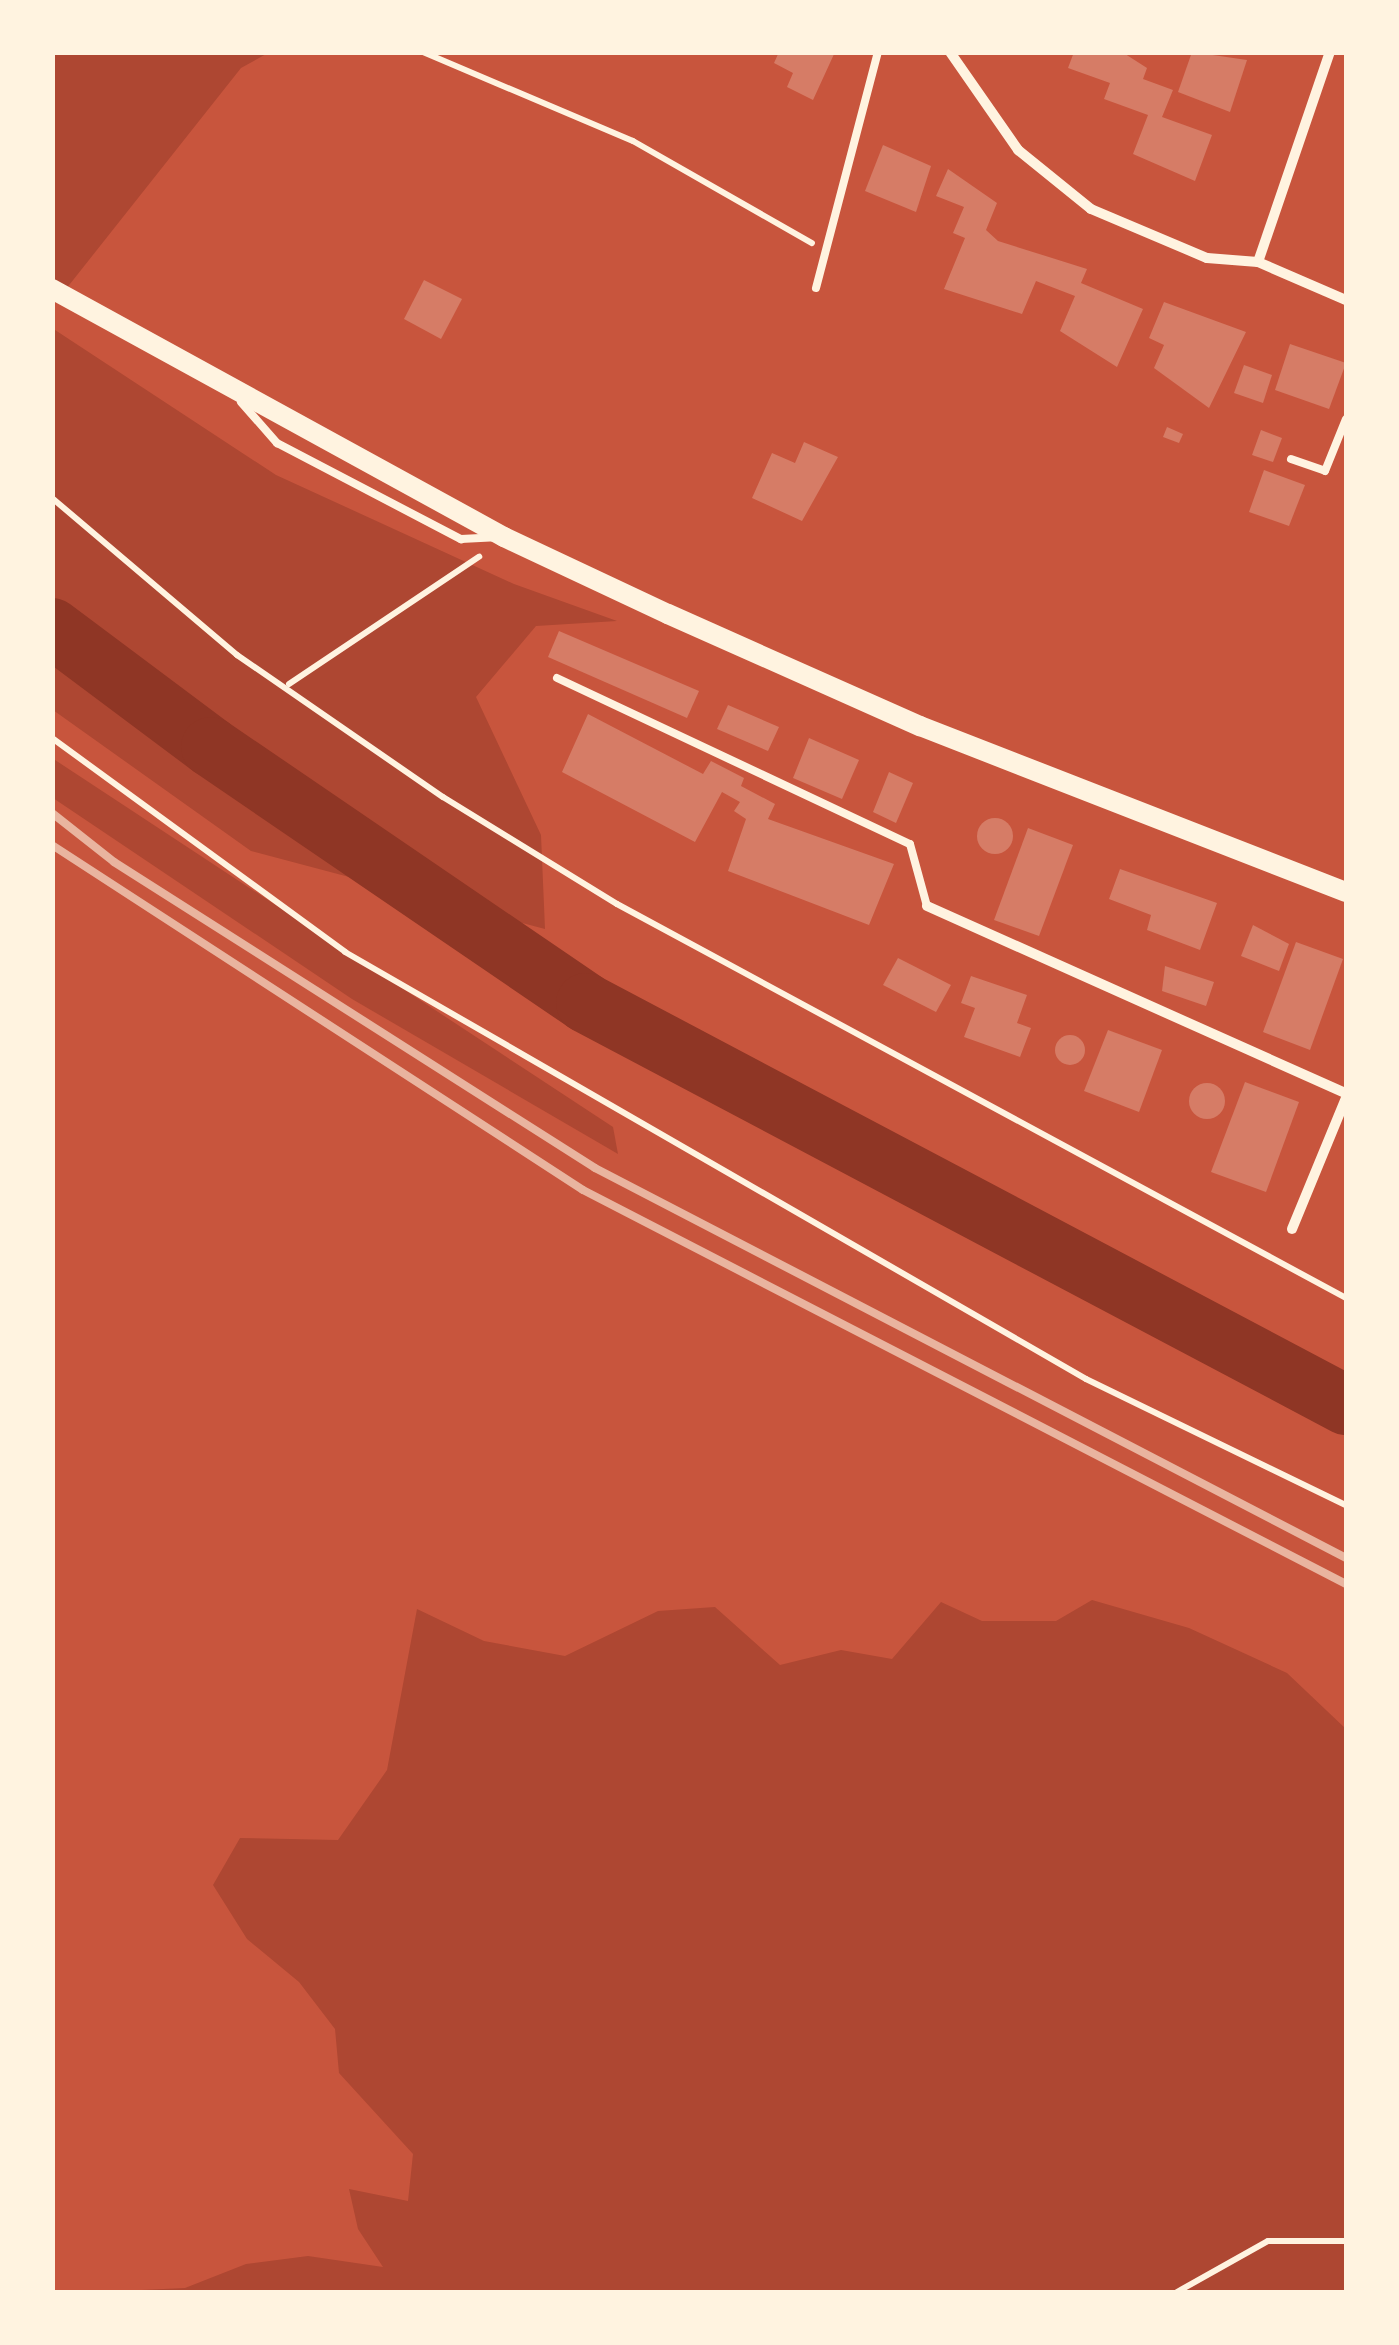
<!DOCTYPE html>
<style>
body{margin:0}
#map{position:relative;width:1399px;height:2345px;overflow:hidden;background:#c8553d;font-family:"Varela Round",sans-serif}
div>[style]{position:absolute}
.green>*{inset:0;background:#ae4732}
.river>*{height:60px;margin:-30px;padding:0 30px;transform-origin:30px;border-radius:30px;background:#8f3625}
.building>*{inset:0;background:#d67c66}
.round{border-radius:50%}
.path>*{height:6px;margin:-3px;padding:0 3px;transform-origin:3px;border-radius:3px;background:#fff3e0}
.service>*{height:8px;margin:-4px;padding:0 4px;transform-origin:4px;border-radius:4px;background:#fff3e0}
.minor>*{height:10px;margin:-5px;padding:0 5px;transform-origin:5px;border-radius:5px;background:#fff3e0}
.secondary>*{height:20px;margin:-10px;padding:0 10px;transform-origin:10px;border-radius:10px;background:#fff3e0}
.rail>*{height:8px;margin:-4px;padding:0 4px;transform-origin:4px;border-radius:4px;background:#e9b49f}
span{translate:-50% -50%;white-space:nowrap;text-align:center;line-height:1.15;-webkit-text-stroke:9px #fff3e0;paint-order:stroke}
.frame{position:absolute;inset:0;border:55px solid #fff3e0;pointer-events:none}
</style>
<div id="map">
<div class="green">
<div style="clip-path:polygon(53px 53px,268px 53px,241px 68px,66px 289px,53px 280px)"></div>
<div style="clip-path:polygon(52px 328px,276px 475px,514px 584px,617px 621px,536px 626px,476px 697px,541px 835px,545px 929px,251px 851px,53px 710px)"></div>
<div style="clip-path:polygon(52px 758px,613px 1127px,618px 1154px,352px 999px,53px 798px)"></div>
<div style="clip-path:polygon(1092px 1600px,1189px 1628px,1287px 1673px,1346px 1729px,1346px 2292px,98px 2292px,185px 2288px,246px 2264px,308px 2256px,383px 2267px,358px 2229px,349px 2189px,408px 2201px,413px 2154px,339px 2073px,335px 2029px,299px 1982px,247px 1939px,213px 1885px,240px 1838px,338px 1840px,387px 1770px,417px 1609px,484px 1641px,565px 1656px,658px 1611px,715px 1607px,780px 1665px,841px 1650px,892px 1659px,941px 1602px,982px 1621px,1056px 1621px)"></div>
</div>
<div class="river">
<div style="left:52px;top:628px;width:199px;rotate:36.8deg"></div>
<div style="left:211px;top:747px;width:454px;rotate:34.3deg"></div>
<div style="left:586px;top:1003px;width:860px;rotate:27.88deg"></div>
</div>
<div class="building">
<div style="clip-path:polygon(779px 52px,835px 52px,813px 100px,787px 87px,793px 73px,774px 63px)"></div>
<div style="clip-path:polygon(1074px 52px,1122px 52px,1147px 68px,1143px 79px,1173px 90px,1162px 117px,1212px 135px,1195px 181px,1133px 154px,1148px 115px,1104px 99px,1110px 83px,1068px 68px)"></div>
<div style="clip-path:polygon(1192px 52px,1247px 60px,1230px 112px,1178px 92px)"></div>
<div style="clip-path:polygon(883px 145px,931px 166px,916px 212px,865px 191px)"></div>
<div style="clip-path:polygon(948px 169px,997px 203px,986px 230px,998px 241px,1087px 269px,1081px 283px,1143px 309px,1117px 367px,1060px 331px,1075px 296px,1036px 281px,1022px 314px,944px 289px,965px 238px,953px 233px,964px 207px,936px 196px)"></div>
<div style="clip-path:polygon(424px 280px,462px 299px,441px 339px,404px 319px)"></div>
<div style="clip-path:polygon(1164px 302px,1246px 332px,1209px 408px,1154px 368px,1164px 345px,1149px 338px)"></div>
<div style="clip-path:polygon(1290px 344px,1346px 363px,1329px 409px,1275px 390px)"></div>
<div style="clip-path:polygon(1244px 365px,1272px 375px,1263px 403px,1234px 393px)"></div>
<div style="clip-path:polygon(1167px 427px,1183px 434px,1179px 443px,1163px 437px)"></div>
<div style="clip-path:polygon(1261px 430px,1282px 438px,1273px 462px,1252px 455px)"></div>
<div style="clip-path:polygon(804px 442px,838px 457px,802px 521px,752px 498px,772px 453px,795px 463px)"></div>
<div style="clip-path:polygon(1264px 470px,1305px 485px,1289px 526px,1249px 512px)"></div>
<div style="clip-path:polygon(559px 631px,699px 691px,687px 718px,548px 657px)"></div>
<div style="clip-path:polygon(728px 705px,779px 727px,768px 751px,717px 729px)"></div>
<div style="clip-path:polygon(588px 714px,703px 774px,711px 761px,744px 778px,741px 786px,775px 804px,768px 819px,894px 864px,869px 925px,728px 871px,746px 819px,734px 811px,740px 802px,722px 792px,695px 842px,562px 772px)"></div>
<div style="clip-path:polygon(809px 738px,859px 760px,842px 799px,793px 778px)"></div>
<div style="clip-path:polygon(889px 772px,913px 783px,896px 823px,873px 812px)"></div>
<div class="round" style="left:977px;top:818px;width:36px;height:36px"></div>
<div style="clip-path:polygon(1028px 828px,1073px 845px,1039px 936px,994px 920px)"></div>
<div style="clip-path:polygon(1120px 869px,1217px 903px,1200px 950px,1147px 930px,1151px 915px,1109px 899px)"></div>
<div style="clip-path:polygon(1253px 925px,1289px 944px,1279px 971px,1241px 956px)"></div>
<div style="clip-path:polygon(1296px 942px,1343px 959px,1310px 1050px,1263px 1032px)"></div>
<div style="clip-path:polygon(898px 958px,951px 985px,936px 1012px,883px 985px)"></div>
<div style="clip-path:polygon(1165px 966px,1214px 982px,1206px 1006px,1162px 991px)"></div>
<div style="clip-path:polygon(971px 976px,1027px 995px,1017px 1023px,1031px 1028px,1020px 1057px,964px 1037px,975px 1008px,961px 1003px)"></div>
<div style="clip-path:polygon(1108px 1030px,1162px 1050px,1139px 1112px,1084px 1091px)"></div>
<div class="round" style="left:1055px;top:1035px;width:30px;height:30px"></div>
<div style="clip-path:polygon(1245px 1082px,1299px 1102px,1266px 1192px,1211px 1172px)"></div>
<div class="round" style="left:1189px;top:1083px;width:36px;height:36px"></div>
</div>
<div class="path">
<div style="left:423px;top:52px;width:228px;rotate:23deg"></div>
<div style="left:633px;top:141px;width:206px;rotate:29.7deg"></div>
<div style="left:52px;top:498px;width:243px;rotate:40.3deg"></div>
<div style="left:237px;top:655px;width:250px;rotate:34.6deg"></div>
<div style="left:443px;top:797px;width:204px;rotate:31.6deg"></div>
<div style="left:617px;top:904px;width:829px;rotate:28.39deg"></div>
<div style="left:289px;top:684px;width:229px;rotate:-33.8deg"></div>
<div style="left:52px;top:738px;width:363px;rotate:36.1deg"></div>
<div style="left:345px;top:952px;width:855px;rotate:29.95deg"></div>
<div style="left:1086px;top:1379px;width:289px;rotate:25.9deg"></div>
<div style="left:1177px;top:2292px;width:104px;rotate:-29.3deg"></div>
<div style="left:1268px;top:2241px;width:78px"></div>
</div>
<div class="service">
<div style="left:816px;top:288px;width:244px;rotate:-75.3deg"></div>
<div style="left:241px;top:402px;width:55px;rotate:48.7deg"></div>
<div style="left:277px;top:443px;width:208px;rotate:27.6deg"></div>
<div style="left:461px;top:539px;width:34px;rotate:-3deg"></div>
<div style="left:1291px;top:459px;width:36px;rotate:19deg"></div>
<div style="left:1325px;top:471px;width:56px;rotate:-68deg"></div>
<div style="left:557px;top:678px;width:390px;rotate:25.2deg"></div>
<div style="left:910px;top:844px;width:64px;rotate:74.7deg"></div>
</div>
<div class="minor">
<div style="left:950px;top:52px;width:119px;rotate:55.2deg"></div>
<div style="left:1018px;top:150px;width:94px;rotate:38.9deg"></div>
<div style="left:1091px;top:209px;width:126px;rotate:22.9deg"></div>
<div style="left:1207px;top:258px;width:51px;rotate:4.5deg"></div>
<div style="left:1258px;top:262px;width:96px;rotate:23.4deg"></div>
<div style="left:1258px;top:262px;width:222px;rotate:-71.1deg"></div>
<div style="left:927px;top:906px;width:459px;rotate:24.1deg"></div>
<div style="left:1292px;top:1229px;width:142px;rotate:-67.6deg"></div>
</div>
<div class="secondary">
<div style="left:52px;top:289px;width:516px;rotate:28.75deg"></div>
<div style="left:504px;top:537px;width:181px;rotate:25.2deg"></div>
<div style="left:668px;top:614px;width:276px;rotate:24deg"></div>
<div style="left:920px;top:726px;width:457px;rotate:21.3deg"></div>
</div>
<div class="rail">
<div style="left:52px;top:813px;width:79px;rotate:38.3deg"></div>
<div style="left:114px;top:862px;width:570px;rotate:32.46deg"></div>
<div style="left:595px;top:1168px;width:846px;rotate:27.44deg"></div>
<div style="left:52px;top:845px;width:633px;rotate:33.01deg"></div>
<div style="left:583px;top:1190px;width:859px;rotate:27.31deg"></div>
</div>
<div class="frame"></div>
</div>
